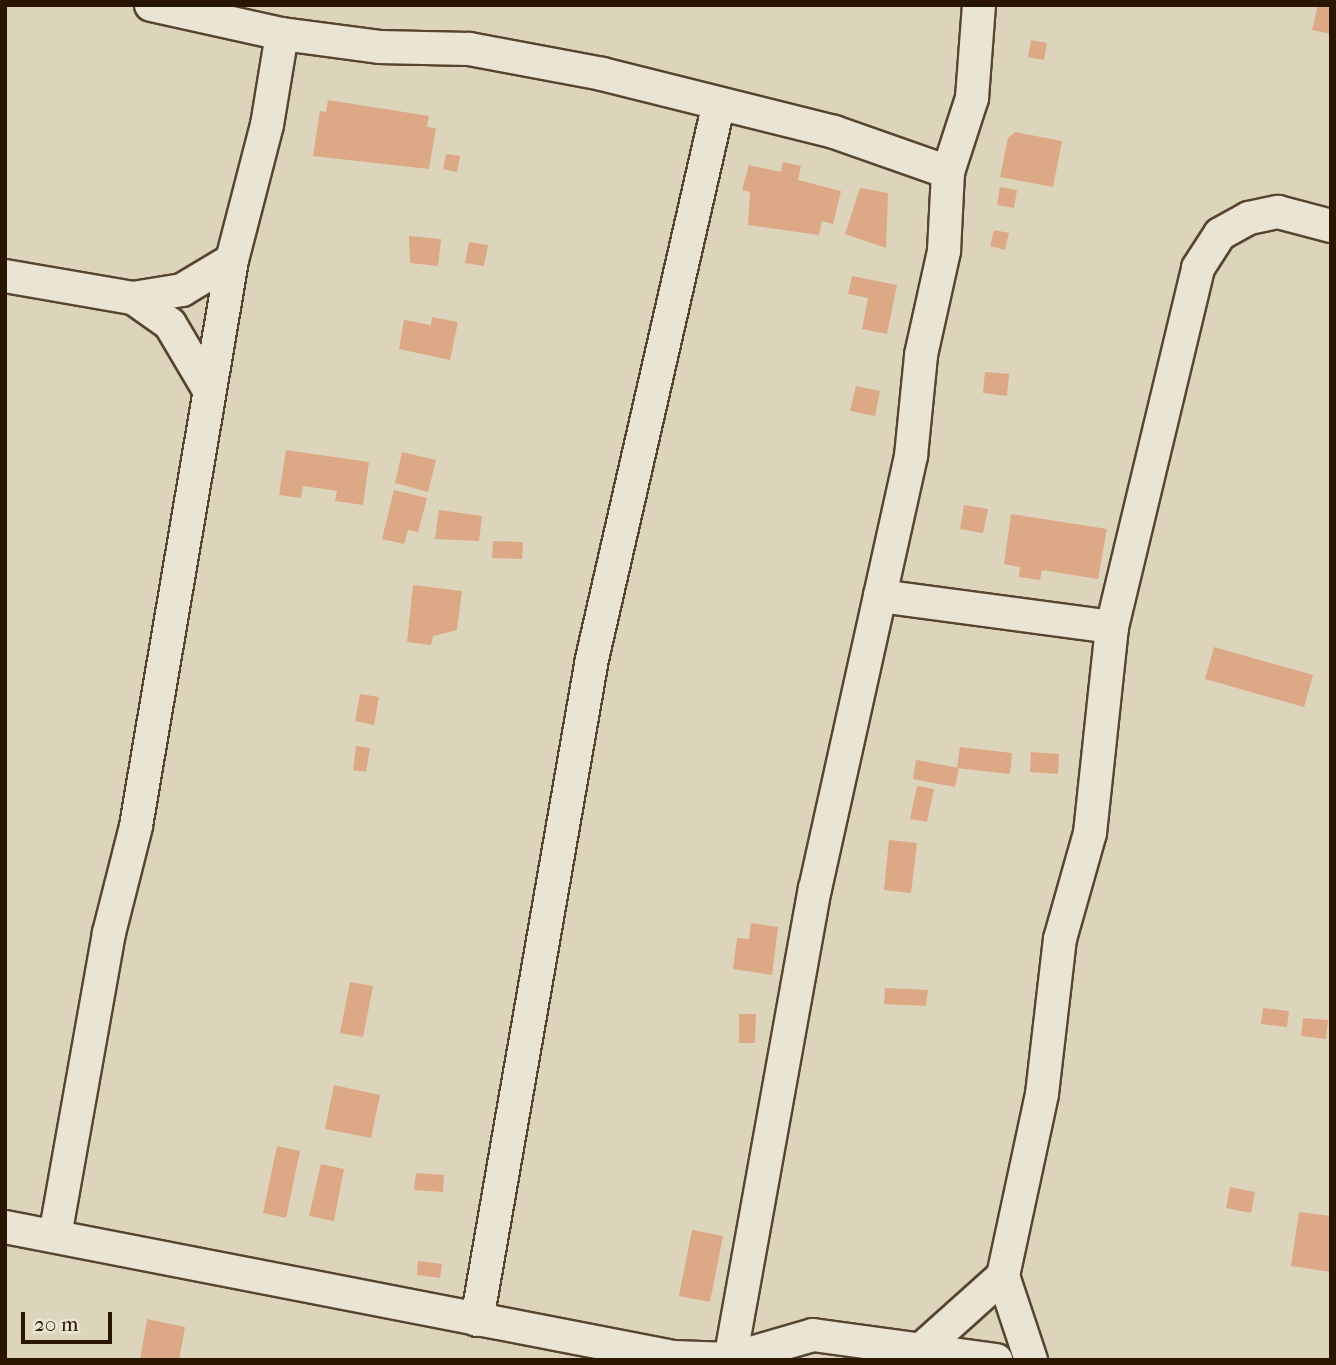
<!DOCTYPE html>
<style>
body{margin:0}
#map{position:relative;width:1336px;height:1365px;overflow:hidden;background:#ddd5bb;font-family:"IM FELL French Canon",serif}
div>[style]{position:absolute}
.building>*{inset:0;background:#dca886}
.roads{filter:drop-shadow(2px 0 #57452f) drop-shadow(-2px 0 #57452f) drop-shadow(0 2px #57452f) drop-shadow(0 -2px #57452f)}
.street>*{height:32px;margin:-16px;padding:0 16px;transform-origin:16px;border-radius:16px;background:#e9e4d3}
span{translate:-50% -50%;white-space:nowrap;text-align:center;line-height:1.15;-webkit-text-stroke:5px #e9e4d3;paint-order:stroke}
.frame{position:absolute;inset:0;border:7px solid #2a1500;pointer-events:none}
.scale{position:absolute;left:21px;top:1312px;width:91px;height:32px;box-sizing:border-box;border:4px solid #2a1500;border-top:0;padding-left:9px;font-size:21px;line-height:24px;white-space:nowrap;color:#2a1500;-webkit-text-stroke:5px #e9e4d3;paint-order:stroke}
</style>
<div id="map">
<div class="building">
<div style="clip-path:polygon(1318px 5px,1331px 8px,1331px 34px,1312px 30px)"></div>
<div style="clip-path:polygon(1031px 40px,1047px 43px,1044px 60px,1028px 57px)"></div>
<div style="clip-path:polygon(328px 100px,429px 116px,427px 127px,436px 128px,429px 169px,313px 156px,320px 111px,326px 112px)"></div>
<div style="clip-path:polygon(1015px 132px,1062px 141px,1053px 187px,1000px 177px,1008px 138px)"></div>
<div style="clip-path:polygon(446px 154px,460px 156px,457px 172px,443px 169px)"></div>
<div style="clip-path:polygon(783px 162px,801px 166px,798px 180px,841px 191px,833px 224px,822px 221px,819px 235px,748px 225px,750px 192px,742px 190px,749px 165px,781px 172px)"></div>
<div style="clip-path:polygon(1000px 187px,1017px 190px,1014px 208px,997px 205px)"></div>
<div style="clip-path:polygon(860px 188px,888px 193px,886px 248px,845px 234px)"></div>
<div style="clip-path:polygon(994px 230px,1009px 233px,1005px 250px,990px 246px)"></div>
<div style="clip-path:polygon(409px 236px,441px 239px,438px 266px,410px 263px)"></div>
<div style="clip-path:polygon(469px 242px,488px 245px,484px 266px,465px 263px)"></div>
<div style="clip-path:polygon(852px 276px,897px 285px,887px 334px,862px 329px,868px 298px,848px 294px)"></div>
<div style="clip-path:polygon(432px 317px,458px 322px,450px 360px,399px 349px,404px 320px,431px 325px)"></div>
<div style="clip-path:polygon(985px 372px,1009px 374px,1007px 396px,983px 393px)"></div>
<div style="clip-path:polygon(856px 386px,880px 391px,875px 416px,850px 411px)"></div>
<div style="clip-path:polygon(286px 450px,369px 462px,363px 505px,335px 501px,337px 491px,303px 486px,301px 498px,279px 495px)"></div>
<div style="clip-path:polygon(402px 452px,436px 460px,428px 492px,395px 483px)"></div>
<div style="clip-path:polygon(394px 490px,427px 498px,418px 532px,408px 530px,404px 544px,382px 539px)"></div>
<div style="clip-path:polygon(964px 505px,988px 509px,983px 533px,960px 529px)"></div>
<div style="clip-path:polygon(439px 510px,482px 516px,479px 541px,435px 539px)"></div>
<div style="clip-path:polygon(1011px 514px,1107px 529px,1098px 579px,1042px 570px,1040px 580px,1019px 577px,1020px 567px,1004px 564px)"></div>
<div style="clip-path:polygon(493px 541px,523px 542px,522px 559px,492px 558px)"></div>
<div style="clip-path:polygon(413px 585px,462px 591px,457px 630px,433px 636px,431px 645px,407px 642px)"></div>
<div style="clip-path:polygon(1214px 647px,1313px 675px,1304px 707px,1205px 679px)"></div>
<div style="clip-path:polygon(360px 694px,379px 697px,374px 725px,355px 721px)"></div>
<div style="clip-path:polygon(356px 746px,370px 748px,366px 772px,353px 770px)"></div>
<div style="clip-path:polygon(960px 747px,1012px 753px,1010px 774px,957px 768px)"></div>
<div style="clip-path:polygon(1031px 752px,1059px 754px,1058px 774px,1030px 772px)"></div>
<div style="clip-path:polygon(916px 760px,959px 768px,955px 787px,913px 779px)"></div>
<div style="clip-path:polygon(917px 786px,934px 789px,927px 822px,910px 819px)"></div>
<div style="clip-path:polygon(889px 840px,917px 843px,911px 893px,884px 890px)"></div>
<div style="clip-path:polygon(751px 923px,778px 927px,772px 975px,733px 969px,737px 938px,749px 939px)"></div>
<div style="clip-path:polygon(350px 982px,373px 986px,363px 1037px,340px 1033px)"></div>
<div style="clip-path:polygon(885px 988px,928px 990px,926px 1006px,884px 1004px)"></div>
<div style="clip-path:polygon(1263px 1008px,1289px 1011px,1287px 1027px,1261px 1024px)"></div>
<div style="clip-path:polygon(739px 1014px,756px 1014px,755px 1043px,739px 1043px)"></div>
<div style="clip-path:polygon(1303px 1018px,1328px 1020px,1326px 1039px,1301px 1036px)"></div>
<div style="clip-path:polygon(334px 1085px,380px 1095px,371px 1138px,325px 1129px)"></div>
<div style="clip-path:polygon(277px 1146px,300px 1151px,286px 1218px,263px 1213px)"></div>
<div style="clip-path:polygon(321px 1164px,344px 1169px,334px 1221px,309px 1216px)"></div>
<div style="clip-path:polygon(416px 1173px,444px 1175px,443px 1192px,414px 1190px)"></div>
<div style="clip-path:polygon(1230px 1187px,1255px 1192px,1251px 1213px,1226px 1208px)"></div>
<div style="clip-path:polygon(1299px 1212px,1331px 1216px,1331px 1272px,1291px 1266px)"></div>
<div style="clip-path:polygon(692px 1230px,723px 1236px,710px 1302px,679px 1296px)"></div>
<div style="clip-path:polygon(418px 1261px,442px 1264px,440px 1278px,417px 1275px)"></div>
<div style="clip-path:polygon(147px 1319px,185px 1327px,179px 1360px,140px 1360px)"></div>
</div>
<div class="roads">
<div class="street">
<div style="left:151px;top:5px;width:134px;rotate:12.5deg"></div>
<div style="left:282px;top:34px;width:98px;rotate:7.6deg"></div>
<div style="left:379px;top:47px;width:90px;rotate:1.3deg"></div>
<div style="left:469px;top:49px;width:135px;rotate:10.6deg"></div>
<div style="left:602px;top:74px;width:239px;rotate:14deg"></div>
<div style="left:834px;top:132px;width:121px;rotate:19.3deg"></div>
<div style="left:5px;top:276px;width:130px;rotate:9.8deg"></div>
<div style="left:133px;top:298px;width:50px;rotate:-9.3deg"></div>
<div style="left:182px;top:290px;width:58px;rotate:-31deg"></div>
<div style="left:133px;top:298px;width:45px;rotate:35.1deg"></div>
<div style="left:170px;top:324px;width:77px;rotate:59.4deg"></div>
<div style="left:880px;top:596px;width:234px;rotate:7.6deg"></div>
<div style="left:5px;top:1227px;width:682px;rotate:11deg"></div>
<div style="left:674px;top:1357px;width:56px;rotate:2deg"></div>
<div style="left:730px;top:1359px;width:86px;rotate:-16.1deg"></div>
<div style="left:813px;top:1335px;width:185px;rotate:7.8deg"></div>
<div style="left:55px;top:1236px;width:308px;rotate:-79.9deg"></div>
<div style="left:109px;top:933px;width:110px;rotate:-75.8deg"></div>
<div style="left:136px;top:826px;width:574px;rotate:-80.37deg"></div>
<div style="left:232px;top:260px;width:139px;rotate:-75.5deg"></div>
<div style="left:267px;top:125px;width:92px;rotate:-80.6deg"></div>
<div style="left:477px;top:1320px;width:671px;rotate:-80.13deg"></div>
<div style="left:592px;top:659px;width:566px;rotate:-77.14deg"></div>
<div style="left:925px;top:1346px;width:105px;rotate:-41.9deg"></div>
<div style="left:730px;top:1360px;width:479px;rotate:-79.8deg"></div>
<div style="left:815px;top:889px;width:444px;rotate:-77.5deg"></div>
<div style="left:911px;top:456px;width:101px;rotate:-84.3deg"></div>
<div style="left:921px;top:355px;width:107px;rotate:-77.5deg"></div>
<div style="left:944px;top:251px;width:79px;rotate:-87.1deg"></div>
<div style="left:948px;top:172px;width:78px;rotate:-72deg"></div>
<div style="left:972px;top:98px;width:93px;rotate:-85.7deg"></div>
<div style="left:1031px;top:1360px;width:89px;rotate:-108.4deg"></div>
<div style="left:1003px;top:1276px;width:186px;rotate:-77.9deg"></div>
<div style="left:1042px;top:1094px;width:156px;rotate:-83.4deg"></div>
<div style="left:1060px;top:939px;width:110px;rotate:-74.2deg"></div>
<div style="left:1090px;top:833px;width:207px;rotate:-83.9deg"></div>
<div style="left:1112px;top:627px;width:369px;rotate:-76.5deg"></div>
<div style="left:1198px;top:268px;width:40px;rotate:-57.1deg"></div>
<div style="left:1220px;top:234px;width:33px;rotate:-29deg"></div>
<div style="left:1249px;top:218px;width:30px;rotate:-12deg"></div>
<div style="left:1278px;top:212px;width:55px;rotate:14.8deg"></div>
</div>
</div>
<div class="frame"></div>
<div class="scale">20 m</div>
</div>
